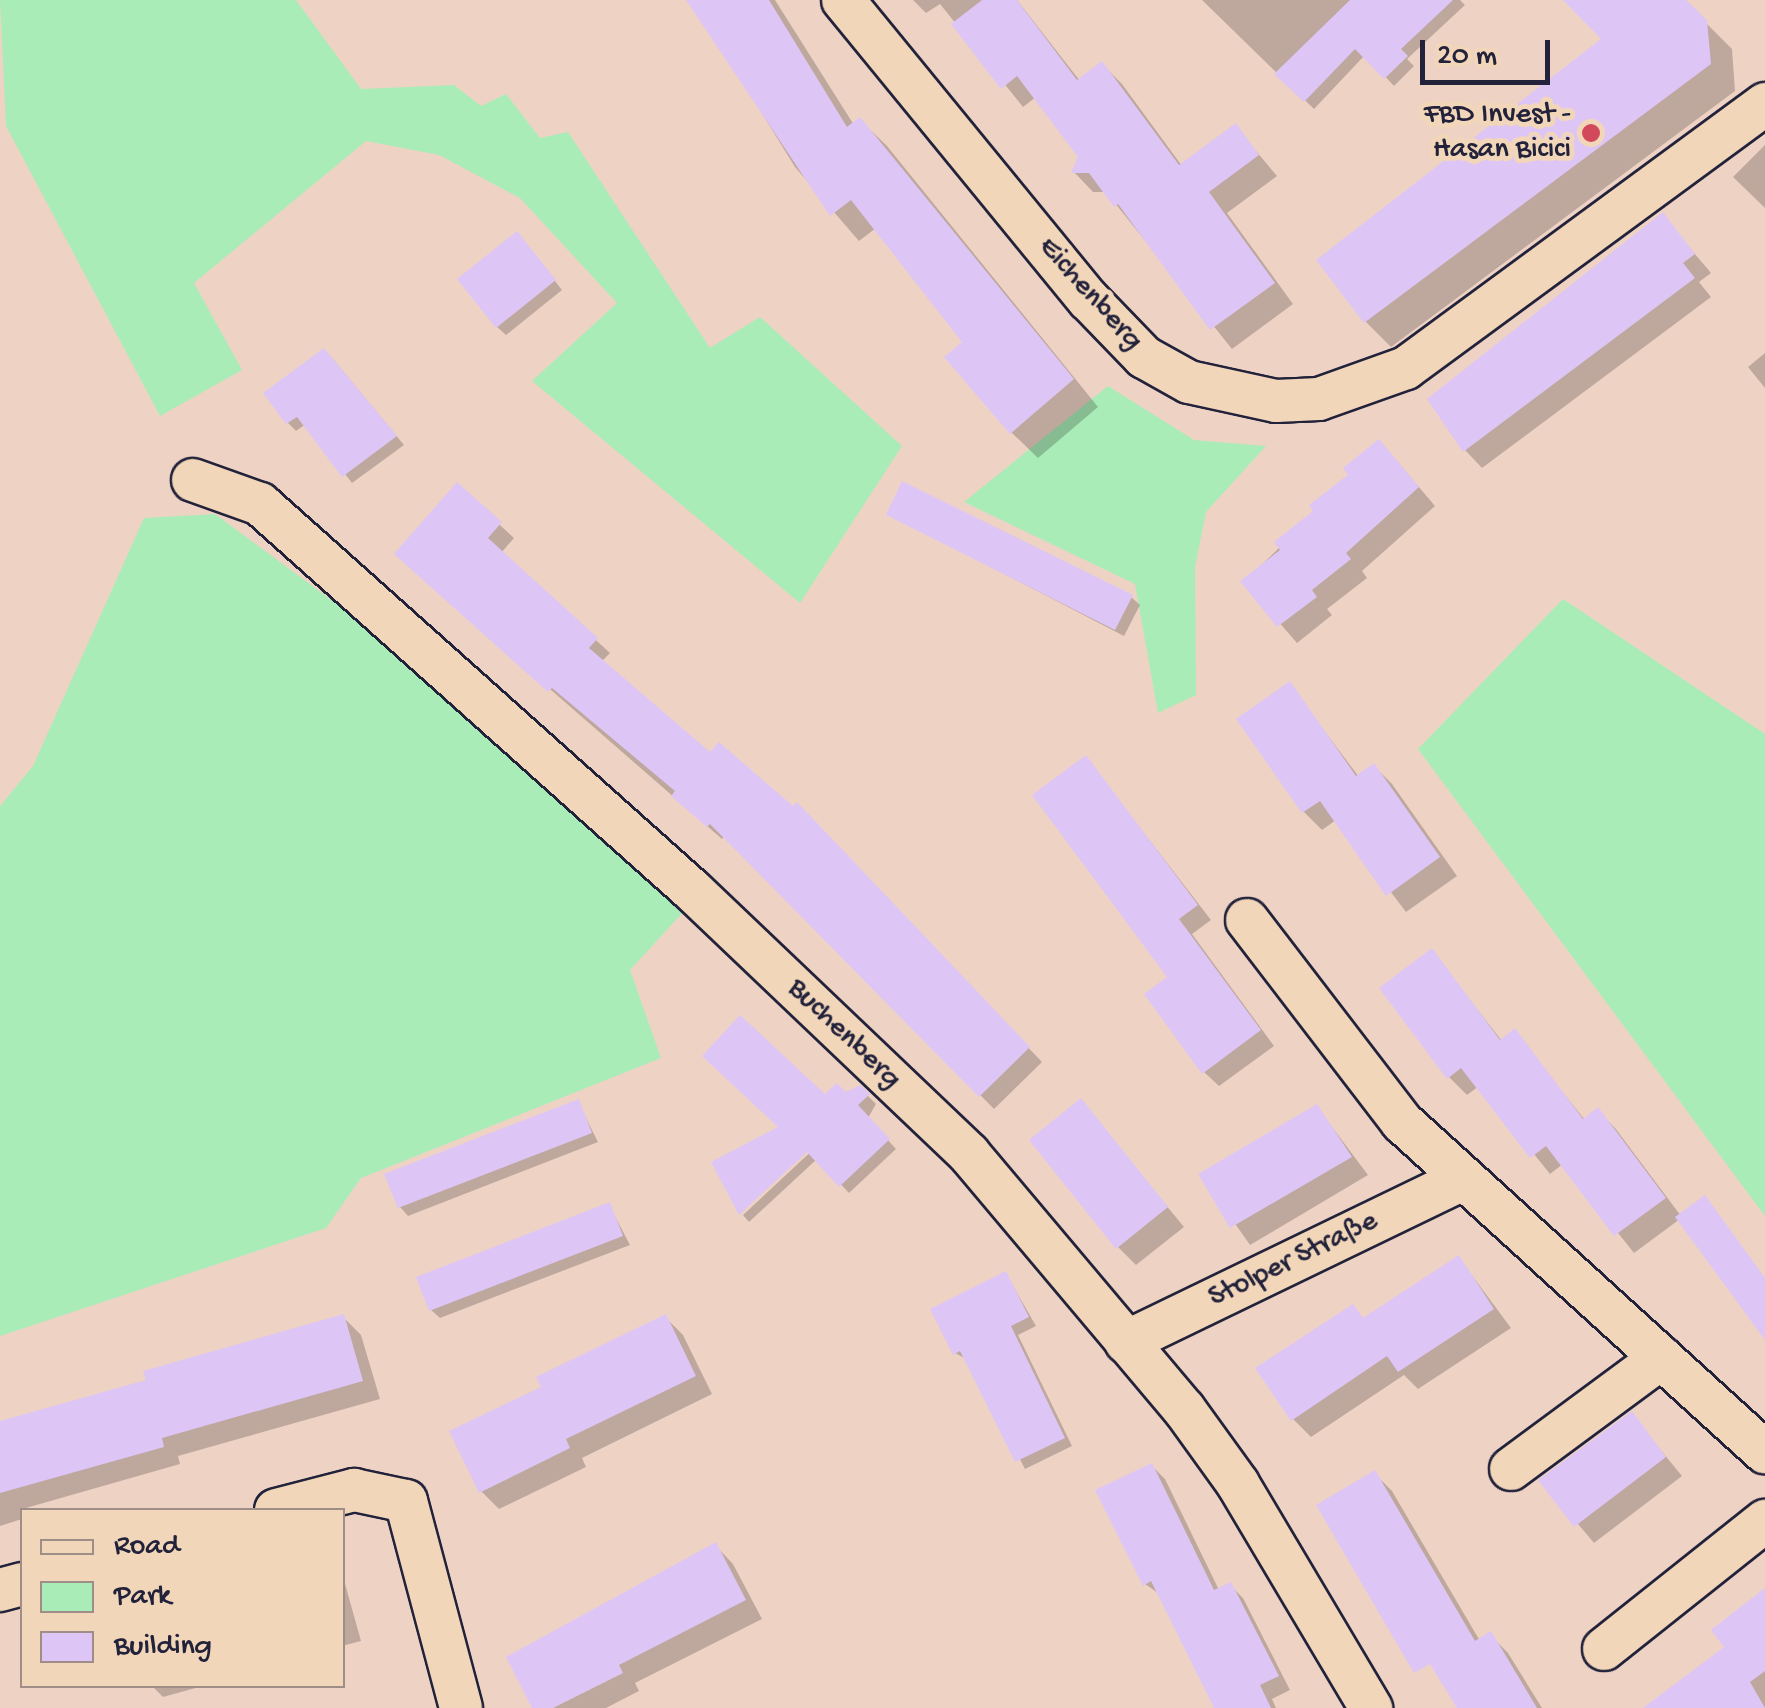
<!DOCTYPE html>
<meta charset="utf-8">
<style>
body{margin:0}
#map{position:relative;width:1765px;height:1708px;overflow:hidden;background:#eed3c5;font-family:"Gochi Hand",sans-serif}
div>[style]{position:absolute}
.green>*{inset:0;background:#a9ecb7}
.shadow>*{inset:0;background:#0003}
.building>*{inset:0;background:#ddc5f5}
.roads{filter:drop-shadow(2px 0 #22223b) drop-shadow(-2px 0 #22223b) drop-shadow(0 2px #22223b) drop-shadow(0 -2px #22223b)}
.minor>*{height:42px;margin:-21px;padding:0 21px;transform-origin:21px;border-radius:21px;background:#f2d6b9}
.dots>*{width:28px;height:28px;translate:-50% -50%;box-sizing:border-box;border:5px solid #f2d6b9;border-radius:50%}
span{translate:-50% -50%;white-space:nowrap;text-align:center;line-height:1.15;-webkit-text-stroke:10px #f2d6b9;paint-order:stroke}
.poi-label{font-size:30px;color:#22223b}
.right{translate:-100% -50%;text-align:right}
.street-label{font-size:30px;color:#22223b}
.legend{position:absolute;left:20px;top:1508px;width:325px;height:180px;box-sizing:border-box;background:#f2d6b9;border:2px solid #9f8e87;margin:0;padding:12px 18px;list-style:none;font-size:30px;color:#22223b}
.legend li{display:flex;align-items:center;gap:20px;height:50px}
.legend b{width:50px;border:2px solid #9f8e87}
.scale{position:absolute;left:1420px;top:40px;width:130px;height:45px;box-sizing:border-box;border:5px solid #22223b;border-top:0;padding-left:12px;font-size:30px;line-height:35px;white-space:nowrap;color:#22223b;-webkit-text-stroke:8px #f2d6b9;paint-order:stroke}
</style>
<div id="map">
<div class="green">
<div style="clip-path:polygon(0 0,296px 0,361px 89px,454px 85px,481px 106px,506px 94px,540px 138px,568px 132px,710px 348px,760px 317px,902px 446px,800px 603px,532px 381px,617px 303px,520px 198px,439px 155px,366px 141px,194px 283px,242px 370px,160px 416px,6px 126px)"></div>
<div style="clip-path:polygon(1108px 386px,1194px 440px,1266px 446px,1206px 512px,1195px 567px,1196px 695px,1158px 713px,1135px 584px,964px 502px)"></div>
<div style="clip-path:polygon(215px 514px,376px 633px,685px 910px,630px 970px,661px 1058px,361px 1178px,326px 1228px,0 1336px,0 806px,33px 766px,144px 518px)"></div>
<div style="clip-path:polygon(1563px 599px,1765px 734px,1765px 1216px,1418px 749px)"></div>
</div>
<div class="shadow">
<div style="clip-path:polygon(692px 0,775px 0,854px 125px,860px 120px,887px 146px,1098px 407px,1038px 458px,1011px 432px,965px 343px,876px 228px,859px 241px,795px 167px)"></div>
<div style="clip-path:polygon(913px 0,1017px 0,1080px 81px,1102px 64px,1122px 84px,1182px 166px,1235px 126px,1277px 176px,1227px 213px,1293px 304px,1232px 349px,1106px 192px,1093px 192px,1074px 172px,1080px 156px,1036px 97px,1023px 107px,940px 4px,926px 13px)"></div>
<div style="clip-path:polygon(1202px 0,1460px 0,1465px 5px,1407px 59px,1414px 66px,1394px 86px,1365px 55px,1314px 109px)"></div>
<div style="clip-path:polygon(1565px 0,1683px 0,1732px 49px,1735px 91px,1391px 347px,1365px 321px,1605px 39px)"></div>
<div style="clip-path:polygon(1765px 145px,1765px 208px,1733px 177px)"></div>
<div style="clip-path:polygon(1662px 215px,1711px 273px,1699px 282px,1711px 297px,1482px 468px,1465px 450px)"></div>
<div style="clip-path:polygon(525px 243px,562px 290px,506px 335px,497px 327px)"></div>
<div style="clip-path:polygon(1765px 353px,1765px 388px,1748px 367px)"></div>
<div style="clip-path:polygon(333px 359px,404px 445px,352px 483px,306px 424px,296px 431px,288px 423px)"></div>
<div style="clip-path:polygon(1396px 460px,1435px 506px,1362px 571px,1367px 578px,1327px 609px,1332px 615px,1297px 643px,1244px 582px,1317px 511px)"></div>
<div style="clip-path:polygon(457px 486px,514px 538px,501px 553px,610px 653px,601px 662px,711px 755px,793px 810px,797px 806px,1042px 1062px,994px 1109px,725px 835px,722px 839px,411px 568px)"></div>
<div style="clip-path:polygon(889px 514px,1131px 597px,1140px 605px,1124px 636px)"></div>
<div style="clip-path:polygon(1289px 684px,1359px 777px,1374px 766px,1392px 784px,1457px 876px,1406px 912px,1336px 820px,1322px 830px,1304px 812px)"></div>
<div style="clip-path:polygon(1086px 758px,1211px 920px,1192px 934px,1274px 1046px,1219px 1086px,1204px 1072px)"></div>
<div style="clip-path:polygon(1432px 952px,1502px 1041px,1514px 1032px,1585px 1120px,1597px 1110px,1615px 1128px,1681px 1216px,1765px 1278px,1765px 1335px,1680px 1219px,1634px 1253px,1563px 1164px,1550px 1174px,1479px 1086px,1467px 1095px,1449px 1077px)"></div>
<div style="clip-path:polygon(860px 1088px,876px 1104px,868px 1118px,896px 1149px,849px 1193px,817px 1159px,749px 1222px,743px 1215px,818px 1145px,782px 1128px,825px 1098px)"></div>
<div style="clip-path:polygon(578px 1102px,598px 1142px,408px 1216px,400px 1207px)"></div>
<div style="clip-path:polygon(1081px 1102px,1184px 1227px,1136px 1265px,1118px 1247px)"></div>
<div style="clip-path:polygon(1317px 1107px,1368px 1175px,1250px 1245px,1201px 1175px)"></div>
<div style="clip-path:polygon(609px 1205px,630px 1245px,440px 1318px,431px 1310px)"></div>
<div style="clip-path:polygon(1459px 1258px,1511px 1328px,1418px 1389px,1404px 1375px,1311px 1437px,1293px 1419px,1352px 1307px,1365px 1320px)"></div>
<div style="clip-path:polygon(1006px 1274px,1036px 1326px,1018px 1335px,1072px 1446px,1025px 1469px,968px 1360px,955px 1353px)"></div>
<div style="clip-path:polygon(343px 1317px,361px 1335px,380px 1399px,178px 1456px,180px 1464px,26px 1508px,22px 1519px,0 1526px,0 1434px)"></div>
<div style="clip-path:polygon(665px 1317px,683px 1335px,712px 1394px,582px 1458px,586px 1467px,499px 1509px,481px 1491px,544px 1388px)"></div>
<div style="clip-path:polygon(1631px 1414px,1682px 1476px,1594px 1543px,1542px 1481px)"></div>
<div style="clip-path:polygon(1152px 1466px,1165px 1479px,1219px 1590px,1230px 1585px,1243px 1598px,1290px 1690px,1272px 1699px,1276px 1708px,1217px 1708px,1161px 1595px,1145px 1584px)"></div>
<div style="clip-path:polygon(1374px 1473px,1392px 1491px,1480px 1641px,1490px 1635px,1508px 1653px,1542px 1708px,1459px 1708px)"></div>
<div style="clip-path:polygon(715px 1545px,733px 1564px,762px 1619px,635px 1683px,639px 1691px,606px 1708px,535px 1708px)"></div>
<div style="clip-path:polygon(342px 1573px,361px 1641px,342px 1646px)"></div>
<div style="clip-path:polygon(1765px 1592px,1765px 1708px,1647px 1708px,1727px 1647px)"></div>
<div style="clip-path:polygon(152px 1686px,203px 1686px,163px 1697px)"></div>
</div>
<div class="building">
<div style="clip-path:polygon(686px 0,769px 0,847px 127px,860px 117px,1074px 379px,1010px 434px,944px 357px,962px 342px,851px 200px,830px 216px)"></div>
<div style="clip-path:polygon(982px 0,1017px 0,1077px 80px,1102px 61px,1179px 165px,1236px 123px,1259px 155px,1209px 192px,1275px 283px,1210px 330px,1118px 204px,1114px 207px,1089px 173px,1071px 173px,1078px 157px,1017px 76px,1001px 89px,951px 24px)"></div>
<div style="clip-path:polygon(1350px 0,1453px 0,1401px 49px,1408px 56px,1384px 79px,1355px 49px,1304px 102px,1274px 74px)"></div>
<div style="clip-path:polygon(1563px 0,1686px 0,1707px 20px,1711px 64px,1364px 323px,1316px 260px,1601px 39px)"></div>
<div style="clip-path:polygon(1663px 212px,1695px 254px,1683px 263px,1695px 278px,1463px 452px,1427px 399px)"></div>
<div style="clip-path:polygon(517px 231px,556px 280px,496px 328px,457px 279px)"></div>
<div style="clip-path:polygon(324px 348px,397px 436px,342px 477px,297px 417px,286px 424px,263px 393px)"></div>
<div style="clip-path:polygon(1379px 439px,1419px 487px,1346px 553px,1351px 559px,1312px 590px,1317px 597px,1277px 627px,1240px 581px,1280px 550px,1274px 542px,1313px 511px,1309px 505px,1348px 475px,1343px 468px)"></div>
<div style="clip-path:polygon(902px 481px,1133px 595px,1115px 630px,886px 515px)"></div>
<div style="clip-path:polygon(457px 482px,502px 522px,488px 538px,598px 638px,589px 648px,710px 752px,719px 742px,793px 806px,797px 802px,1030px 1047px,979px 1097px,710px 824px,707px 827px,671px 796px,675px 791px,552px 688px,548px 692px,394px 554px)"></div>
<div style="clip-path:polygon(1290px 681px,1356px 776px,1374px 763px,1440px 857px,1386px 896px,1320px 801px,1302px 813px,1236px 719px)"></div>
<div style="clip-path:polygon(1086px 755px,1198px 905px,1179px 919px,1261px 1030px,1202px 1074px,1144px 994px,1167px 977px,1032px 795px)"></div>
<div style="clip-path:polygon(1432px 948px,1500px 1040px,1515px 1028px,1583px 1119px,1598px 1107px,1666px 1198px,1614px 1236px,1546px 1146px,1530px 1158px,1461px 1068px,1447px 1079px,1379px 988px)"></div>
<div style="clip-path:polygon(740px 1015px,825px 1094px,837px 1083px,846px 1092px,860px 1085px,870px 1094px,858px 1105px,890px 1139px,839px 1187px,807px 1152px,739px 1215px,711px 1162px,778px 1127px,702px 1056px)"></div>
<div style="clip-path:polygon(1081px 1098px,1168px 1207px,1116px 1249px,1029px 1140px)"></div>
<div style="clip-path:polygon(579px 1099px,592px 1133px,398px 1208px,384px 1174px)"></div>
<div style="clip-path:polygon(1317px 1104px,1352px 1157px,1230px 1228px,1198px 1174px)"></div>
<div style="clip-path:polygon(1705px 1195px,1765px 1278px,1765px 1340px,1675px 1217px)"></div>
<div style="clip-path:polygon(610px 1202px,623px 1236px,429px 1311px,416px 1277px)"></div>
<div style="clip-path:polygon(1459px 1255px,1494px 1309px,1398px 1372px,1387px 1356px,1291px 1421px,1255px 1368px,1353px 1304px,1363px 1318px)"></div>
<div style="clip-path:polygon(1006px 1271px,1029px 1317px,1011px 1326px,1065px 1438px,1015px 1462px,960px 1351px,953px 1355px,930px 1309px)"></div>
<div style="clip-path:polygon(344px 1314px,363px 1381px,162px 1438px,164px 1447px,0 1493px,0 1421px,146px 1380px,143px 1371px)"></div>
<div style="clip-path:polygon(666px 1314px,696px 1376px,566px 1439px,570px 1448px,479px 1493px,449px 1431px,541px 1387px,536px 1377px)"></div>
<div style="clip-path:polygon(1632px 1411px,1666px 1457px,1574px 1527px,1538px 1480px)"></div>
<div style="clip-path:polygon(1152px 1463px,1214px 1590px,1231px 1582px,1279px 1676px,1260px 1685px,1271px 1708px,1214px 1708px,1151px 1581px,1143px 1586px,1095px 1490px)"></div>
<div style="clip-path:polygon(1375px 1470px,1475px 1641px,1491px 1631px,1537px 1708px,1457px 1708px,1430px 1664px,1414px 1673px,1316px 1505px)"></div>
<div style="clip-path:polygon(716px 1542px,746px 1600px,619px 1665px,623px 1673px,553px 1708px,532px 1708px,506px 1657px)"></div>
<div style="clip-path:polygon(1765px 1588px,1765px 1671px,1750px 1682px,1765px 1708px,1643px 1708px,1724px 1647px,1711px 1630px)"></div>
</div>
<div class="roads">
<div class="minor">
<div style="left:843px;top:0;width:387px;rotate:50.7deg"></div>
<div style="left:1088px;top:299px;width:81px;rotate:46deg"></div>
<div style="left:1144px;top:357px;width:51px;rotate:29.1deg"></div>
<div style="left:1189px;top:382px;width:89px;rotate:12.3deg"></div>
<div style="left:1276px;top:401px;width:43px;rotate:-2.7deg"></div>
<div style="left:1319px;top:399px;width:92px;rotate:-19.6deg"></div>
<div style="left:1406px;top:368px;width:446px;rotate:-36.3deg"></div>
<div style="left:193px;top:480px;width:71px;rotate:19.7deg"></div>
<div style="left:260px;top:504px;width:581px;rotate:41.79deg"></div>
<div style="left:693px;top:891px;width:381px;rotate:43.6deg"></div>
<div style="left:969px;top:1154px;width:334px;rotate:49.9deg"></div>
<div style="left:1184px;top:1409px;width:92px;rotate:54.2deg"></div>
<div style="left:1238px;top:1484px;width:261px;rotate:59.3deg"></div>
<div style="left:1247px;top:920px;width:255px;rotate:52.5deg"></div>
<div style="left:1402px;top:1122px;width:491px;rotate:42.3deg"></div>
<div style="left:1126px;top:1342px;width:372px;rotate:-25.8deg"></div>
<div style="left:1511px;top:1469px;width:187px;rotate:-36.5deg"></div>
<div style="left:276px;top:1510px;width:81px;rotate:-14.4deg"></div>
<div style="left:354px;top:1490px;width:53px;rotate:11.9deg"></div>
<div style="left:406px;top:1501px;width:214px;rotate:75.1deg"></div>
<div style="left:0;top:1590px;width:23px;rotate:-15deg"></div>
<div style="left:1604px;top:1649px;width:206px;rotate:-38.5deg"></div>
</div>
</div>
<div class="dots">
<div style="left:1591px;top:133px;background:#d1495b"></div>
</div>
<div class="poi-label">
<span class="right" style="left:1571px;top:133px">FBD Invest -<br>Hasan Bicici</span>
</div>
<div class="street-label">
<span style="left:1089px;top:295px;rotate:48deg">Eichenberg</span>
<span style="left:843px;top:1035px;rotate:44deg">Buchenberg</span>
<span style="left:1294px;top:1261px;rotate:-26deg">Stolper Straße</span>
</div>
<ul class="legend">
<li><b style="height:12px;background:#f2d6b9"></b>Road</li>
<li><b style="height:28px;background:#a9ecb7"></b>Park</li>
<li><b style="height:28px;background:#ddc5f5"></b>Building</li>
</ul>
<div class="scale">20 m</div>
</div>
